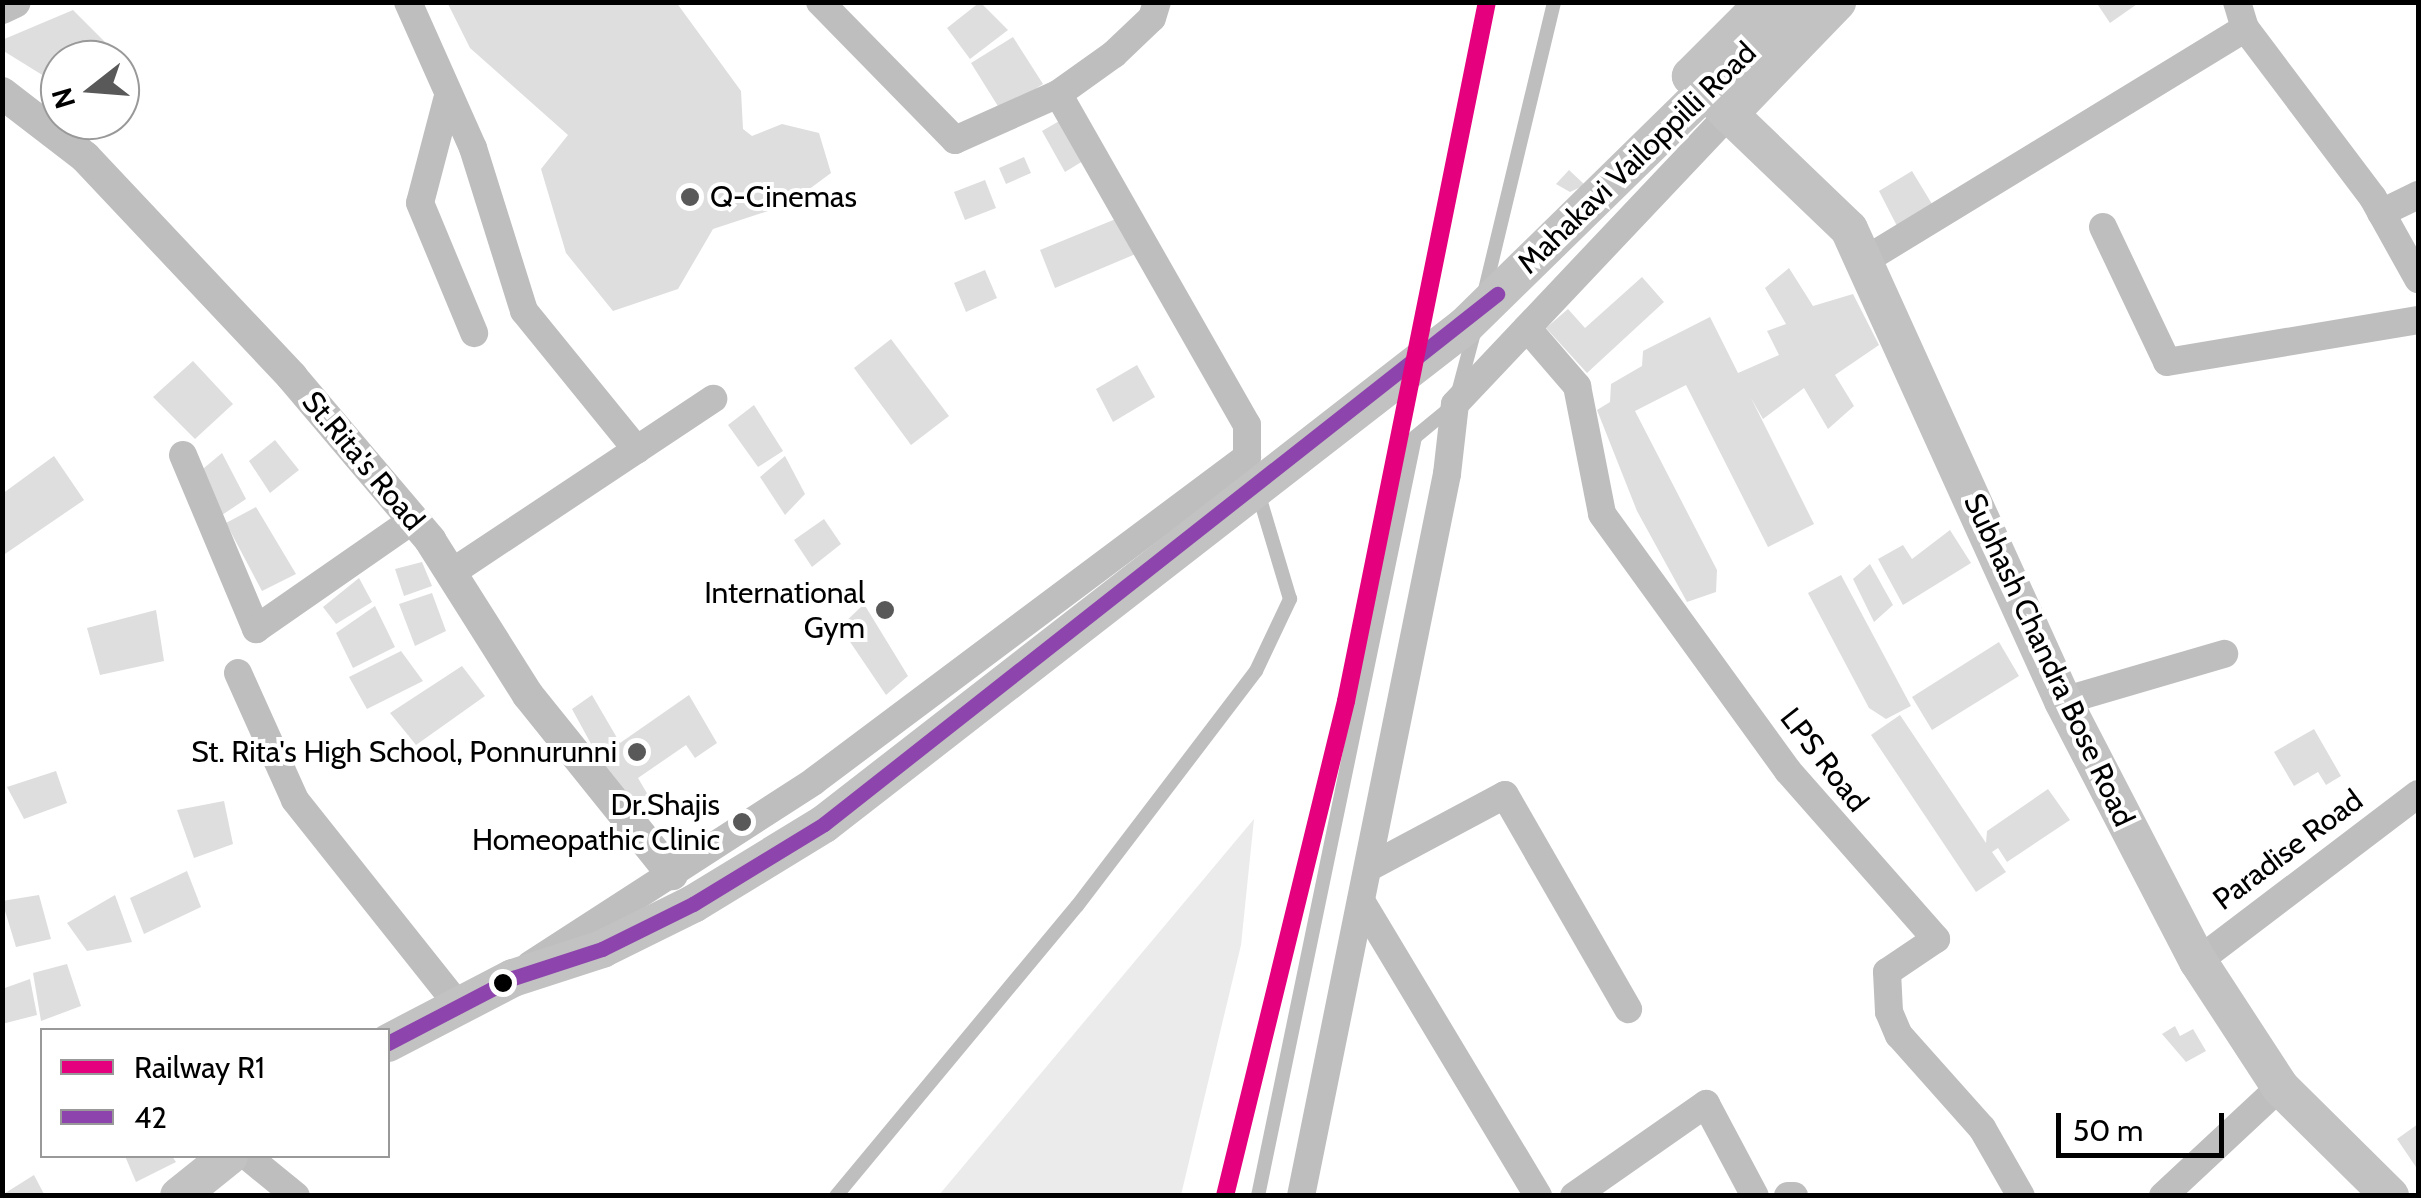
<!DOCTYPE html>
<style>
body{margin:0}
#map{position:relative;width:2421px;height:1198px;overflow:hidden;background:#fff;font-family:Cabin,sans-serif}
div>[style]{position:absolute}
.green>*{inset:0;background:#ebebeb}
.building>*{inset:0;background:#dedede}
.service>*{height:14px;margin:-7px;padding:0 7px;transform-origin:7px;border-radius:7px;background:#bebebe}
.minor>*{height:28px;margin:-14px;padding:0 14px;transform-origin:14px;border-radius:14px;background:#bebebe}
.tertiary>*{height:32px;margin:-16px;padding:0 16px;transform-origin:16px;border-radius:16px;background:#bebebe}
.secondary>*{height:38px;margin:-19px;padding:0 19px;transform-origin:19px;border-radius:19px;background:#c2c2c2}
.secondary-bridge>*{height:38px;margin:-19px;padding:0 19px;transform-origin:19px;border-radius:19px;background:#c2c2c2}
.bus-1>*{height:15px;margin:-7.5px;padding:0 7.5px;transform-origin:7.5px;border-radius:7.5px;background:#8e44ad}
.rail-1>*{height:18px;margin:-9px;padding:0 9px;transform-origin:9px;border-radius:9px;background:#e5007d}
.dots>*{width:28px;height:28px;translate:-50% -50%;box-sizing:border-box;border:5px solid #fff;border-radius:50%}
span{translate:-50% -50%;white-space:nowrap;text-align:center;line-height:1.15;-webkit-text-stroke:8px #fff;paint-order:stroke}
.street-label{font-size:30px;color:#000}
.poi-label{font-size:30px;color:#000}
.left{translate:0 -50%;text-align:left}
.right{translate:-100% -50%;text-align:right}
.frame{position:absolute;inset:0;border:5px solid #000;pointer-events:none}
.legend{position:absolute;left:40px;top:1028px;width:350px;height:130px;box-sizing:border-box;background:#fff;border:2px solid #999;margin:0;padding:12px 18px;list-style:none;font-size:30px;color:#000}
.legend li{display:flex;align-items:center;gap:20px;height:50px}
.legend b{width:50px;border:2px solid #999}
.north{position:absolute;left:40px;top:40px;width:100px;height:100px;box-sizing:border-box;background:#fff;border:2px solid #999;border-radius:50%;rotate:253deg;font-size:28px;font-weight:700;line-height:40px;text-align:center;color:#000}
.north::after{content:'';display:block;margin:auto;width:35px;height:45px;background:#595959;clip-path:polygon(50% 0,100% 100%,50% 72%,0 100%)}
.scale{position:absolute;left:2056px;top:1113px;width:168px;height:45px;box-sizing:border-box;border:5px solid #000;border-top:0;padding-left:12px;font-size:30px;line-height:35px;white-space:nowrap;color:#000;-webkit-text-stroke:8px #fff;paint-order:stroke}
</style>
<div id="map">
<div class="green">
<div style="clip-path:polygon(1254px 819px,1241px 945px,1181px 1195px,939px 1195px)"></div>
</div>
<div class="building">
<div style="clip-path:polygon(447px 2px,676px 2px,741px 91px,743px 129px,752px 136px,782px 124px,819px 133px,831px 173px,789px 204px,713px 229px,678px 289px,613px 311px,566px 253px,541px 169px,568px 135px,470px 48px)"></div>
<div style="clip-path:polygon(980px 2px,1008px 30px,970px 59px,947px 28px)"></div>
<div style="clip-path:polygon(2096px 2px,2140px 2px,2110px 23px)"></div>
<div style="clip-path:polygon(73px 10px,108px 45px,102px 60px,60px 60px,60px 86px,2px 50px,2px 40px)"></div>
<div style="clip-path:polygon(1013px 37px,1043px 84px,1001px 111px,971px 63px)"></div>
<div style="clip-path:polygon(1061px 120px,1083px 161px,1065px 172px,1042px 131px)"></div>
<div style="clip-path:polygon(1024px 157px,1031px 173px,1006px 184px,999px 168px)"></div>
<div style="clip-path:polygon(1569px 170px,1585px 185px,1570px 192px,1556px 184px)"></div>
<div style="clip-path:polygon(1912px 171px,1932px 204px,1898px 228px,1879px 191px)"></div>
<div style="clip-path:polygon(985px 180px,996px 208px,965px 220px,954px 192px)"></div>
<div style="clip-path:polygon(1123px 216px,1138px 253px,1055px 288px,1040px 250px)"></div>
<div style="clip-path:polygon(1789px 268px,1813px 306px,1853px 294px,1879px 345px,1835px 375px,1854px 406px,1828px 429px,1804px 388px,1763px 419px,1751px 398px,1814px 524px,1768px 547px,1686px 385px,1635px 411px,1717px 570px,1716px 592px,1687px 602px,1637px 511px,1597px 410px,1610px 402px,1611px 384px,1642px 366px,1643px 351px,1710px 317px,1738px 373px,1779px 355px,1767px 331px,1786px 324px,1765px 288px)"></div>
<div style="clip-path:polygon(985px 270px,997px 298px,966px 312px,954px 283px)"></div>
<div style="clip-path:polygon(1642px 277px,1664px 302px,1587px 373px,1546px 328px,1568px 309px,1585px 328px)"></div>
<div style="clip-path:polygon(891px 339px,949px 416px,911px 445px,854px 368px)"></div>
<div style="clip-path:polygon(193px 361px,233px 404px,195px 439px,153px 397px)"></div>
<div style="clip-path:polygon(1137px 365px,1155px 397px,1113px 422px,1096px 389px)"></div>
<div style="clip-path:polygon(754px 405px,783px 451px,758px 467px,728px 425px)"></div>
<div style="clip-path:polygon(275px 440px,299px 470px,270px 493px,249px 461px)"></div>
<div style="clip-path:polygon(222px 453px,246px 499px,222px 515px,198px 473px)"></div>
<div style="clip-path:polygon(54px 456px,84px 500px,2px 556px,2px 494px)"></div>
<div style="clip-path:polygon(785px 456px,805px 494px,785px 515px,760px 477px)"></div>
<div style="clip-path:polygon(256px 507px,296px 574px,262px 591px,226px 523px)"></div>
<div style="clip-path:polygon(824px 519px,841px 544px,812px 567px,794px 540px)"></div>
<div style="clip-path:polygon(1950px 530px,1971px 563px,1903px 605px,1878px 559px,1903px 545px,1912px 559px)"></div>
<div style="clip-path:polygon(422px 562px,432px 586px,404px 596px,395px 569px)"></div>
<div style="clip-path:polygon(1870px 564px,1893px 605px,1874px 622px,1853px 579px)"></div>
<div style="clip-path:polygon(1841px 575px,1911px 706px,1886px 719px,1869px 708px,1808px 593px)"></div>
<div style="clip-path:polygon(359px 578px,372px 602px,336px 624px,323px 607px)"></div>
<div style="clip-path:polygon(432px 593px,446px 631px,415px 646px,399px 604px)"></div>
<div style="clip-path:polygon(864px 604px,908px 676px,886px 695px,840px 627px)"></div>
<div style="clip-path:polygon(375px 606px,395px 647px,353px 668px,336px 633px)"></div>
<div style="clip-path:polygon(156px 610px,164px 661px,100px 675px,87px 628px)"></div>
<div style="clip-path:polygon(1999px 642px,2019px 676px,1932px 730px,1912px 697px)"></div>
<div style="clip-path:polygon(401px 651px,423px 681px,367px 709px,349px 677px)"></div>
<div style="clip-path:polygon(462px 666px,485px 696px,416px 745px,390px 713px)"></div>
<div style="clip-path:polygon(592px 695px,620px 743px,689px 695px,717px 743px,695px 758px,686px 745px,638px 778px,648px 795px,626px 808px,572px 709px)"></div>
<div style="clip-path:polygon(1900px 715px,1986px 843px,1987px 831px,2048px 789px,2070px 820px,2007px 862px,1998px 848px,1992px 852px,2006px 872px,1976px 892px,1871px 735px)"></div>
<div style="clip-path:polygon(2314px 729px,2341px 776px,2326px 785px,2318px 772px,2294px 786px,2274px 752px)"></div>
<div style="clip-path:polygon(56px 771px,67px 803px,24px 819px,7px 787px)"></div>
<div style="clip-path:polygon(224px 801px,233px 844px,194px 858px,177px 810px)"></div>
<div style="clip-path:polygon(187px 871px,201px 907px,144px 934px,130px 898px)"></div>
<div style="clip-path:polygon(39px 895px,51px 939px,16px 947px,2px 901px)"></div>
<div style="clip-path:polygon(115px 895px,132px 942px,87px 951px,67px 923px)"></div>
<div style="clip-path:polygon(67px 964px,81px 1006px,41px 1021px,33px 973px)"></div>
<div style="clip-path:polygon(30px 979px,37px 1015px,2px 1024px,2px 989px)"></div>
<div style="clip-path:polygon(2175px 1026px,2180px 1036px,2193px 1029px,2206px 1051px,2186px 1062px,2162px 1034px)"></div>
<div style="clip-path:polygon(2418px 1124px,2418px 1170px,2397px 1139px)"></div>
<div style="clip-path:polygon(125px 1156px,172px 1156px,176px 1162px,136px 1182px)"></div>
<div style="clip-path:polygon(34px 1175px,45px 1196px,2px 1196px,2px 1195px)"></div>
</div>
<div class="service">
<div style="left:1484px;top:294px;width:300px;rotate:-76.5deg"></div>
<div style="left:836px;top:1196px;width:377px;rotate:-50.3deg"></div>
<div style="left:1077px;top:906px;width:295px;rotate:-52.7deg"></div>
<div style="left:1256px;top:671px;width:80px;rotate:-64.7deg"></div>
<div style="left:1290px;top:599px;width:112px;rotate:-106.7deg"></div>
<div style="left:1258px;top:1196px;width:775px;rotate:-78.31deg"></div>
<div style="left:1415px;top:437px;width:52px;rotate:-39.5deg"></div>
<div style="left:1455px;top:404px;width:78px;rotate:-75.1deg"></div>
</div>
<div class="minor">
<div style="left:408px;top:2px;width:160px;rotate:66deg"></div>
<div style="left:473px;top:148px;width:171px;rotate:72.6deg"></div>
<div style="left:524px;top:311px;width:179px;rotate:50.9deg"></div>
<div style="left:820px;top:2px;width:193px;rotate:45.6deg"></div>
<div style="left:955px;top:140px;width:113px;rotate:-24.1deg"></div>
<div style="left:2237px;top:2px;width:27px;rotate:73deg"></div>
<div style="left:2245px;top:28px;width:213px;rotate:53deg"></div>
<div style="left:2373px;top:198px;width:93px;rotate:60.9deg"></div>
<div style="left:447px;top:100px;width:106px;rotate:104.7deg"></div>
<div style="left:420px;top:203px;width:141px;rotate:67.4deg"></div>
<div style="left:2381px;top:213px;width:41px;rotate:-25.9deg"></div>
<div style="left:2103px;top:227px;width:149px;rotate:64.6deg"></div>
<div style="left:2167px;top:362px;width:254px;rotate:-9.5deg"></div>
<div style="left:1867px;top:259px;width:443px;rotate:-31.4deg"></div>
<div style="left:1527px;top:328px;width:77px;rotate:49.2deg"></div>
<div style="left:1577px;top:386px;width:130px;rotate:78.9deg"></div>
<div style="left:1602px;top:514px;width:317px;rotate:54.1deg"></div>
<div style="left:1788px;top:771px;width:224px;rotate:48.6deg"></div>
<div style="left:1936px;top:939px;width:59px;rotate:146deg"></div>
<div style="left:1887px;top:972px;width:40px;rotate:87.1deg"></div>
<div style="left:1889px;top:1012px;width:25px;rotate:67deg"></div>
<div style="left:1899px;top:1035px;width:125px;rotate:48.3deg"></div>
<div style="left:1982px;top:1128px;width:78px;rotate:60.2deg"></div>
<div style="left:183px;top:455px;width:189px;rotate:67.2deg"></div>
<div style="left:256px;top:629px;width:191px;rotate:-34.8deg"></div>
<div style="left:451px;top:573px;width:315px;rotate:-33.6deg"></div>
<div style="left:238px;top:673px;width:139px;rotate:65.8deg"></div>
<div style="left:295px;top:800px;width:260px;rotate:51.5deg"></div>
<div style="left:2063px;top:701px;width:168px;rotate:-16.3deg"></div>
<div style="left:1368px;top:868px;width:155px;rotate:-28.1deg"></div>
<div style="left:1505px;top:795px;width:247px;rotate:60.1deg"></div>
<div style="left:1361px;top:901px;width:344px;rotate:59deg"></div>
<div style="left:2198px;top:961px;width:276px;rotate:-37.2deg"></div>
<div style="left:530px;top:965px;width:338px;rotate:-32.9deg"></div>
<div style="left:814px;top:781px;width:541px;rotate:-36.81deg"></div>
<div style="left:1247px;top:457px;width:32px;rotate:-90deg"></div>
<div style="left:1247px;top:425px;width:381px;rotate:-119.7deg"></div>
<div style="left:1058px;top:94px;width:69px;rotate:-35.5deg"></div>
<div style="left:1114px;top:54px;width:52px;rotate:-43.5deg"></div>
<div style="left:1152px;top:18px;width:17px;rotate:-73deg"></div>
<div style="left:247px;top:1156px;width:63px;rotate:39.2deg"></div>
<div style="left:1301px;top:1196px;width:737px;rotate:-78.57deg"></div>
<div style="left:1447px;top:474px;width:70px;rotate:-83.5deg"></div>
<div style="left:1455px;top:404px;width:399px;rotate:-46.6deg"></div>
<div style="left:1574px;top:1196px;width:161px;rotate:-34.9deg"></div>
<div style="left:1706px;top:1104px;width:104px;rotate:62deg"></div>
<div style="left:1788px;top:1196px;width:6px"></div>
<div style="left:2163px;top:1196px;width:160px;rotate:-43deg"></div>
</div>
<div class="tertiary">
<div style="left:2px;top:8px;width:14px;rotate:-25deg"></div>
<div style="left:2px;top:93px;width:105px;rotate:37.6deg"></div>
<div style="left:85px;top:157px;width:302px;rotate:46.7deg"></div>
<div style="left:292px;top:377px;width:214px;rotate:49.7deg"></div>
<div style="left:430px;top:540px;width:183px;rotate:57.7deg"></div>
<div style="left:528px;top:695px;width:230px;rotate:51.2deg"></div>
</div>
<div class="secondary">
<div style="left:1765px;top:2px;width:105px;rotate:135deg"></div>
<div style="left:1691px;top:76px;width:54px;rotate:45deg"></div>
<div style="left:1729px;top:114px;width:156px;rotate:-46deg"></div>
<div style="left:1729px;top:114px;width:166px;rotate:43.8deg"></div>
<div style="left:1849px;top:229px;width:518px;rotate:65.61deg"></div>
<div style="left:2063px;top:701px;width:293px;rotate:62.6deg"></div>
<div style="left:2198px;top:961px;width:150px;rotate:56.9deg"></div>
<div style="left:2280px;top:1087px;width:155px;rotate:44.7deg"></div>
<div style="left:388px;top:1043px;width:141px;rotate:-27.5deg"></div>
<div style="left:513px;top:978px;width:94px;rotate:-18deg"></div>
<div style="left:602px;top:949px;width:102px;rotate:-26.3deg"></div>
<div style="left:179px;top:1196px;width:64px;rotate:-38.7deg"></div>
</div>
<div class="secondary-bridge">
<div style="left:693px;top:904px;width:153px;rotate:-31.4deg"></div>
<div style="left:824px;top:824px;width:812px;rotate:-37.84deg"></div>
<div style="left:1465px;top:326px;width:463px;rotate:-44.4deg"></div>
</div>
<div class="bus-1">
<div style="left:388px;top:1043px;width:141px;rotate:-27.5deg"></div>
<div style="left:513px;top:978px;width:94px;rotate:-18deg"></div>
<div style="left:602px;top:949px;width:102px;rotate:-26.3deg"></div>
<div style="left:693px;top:904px;width:153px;rotate:-31.4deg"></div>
<div style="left:824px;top:824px;width:857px;rotate:-38.22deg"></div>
</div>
<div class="rail-1">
<div style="left:1225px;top:1196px;width:510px;rotate:-76.26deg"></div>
<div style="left:1346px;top:701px;width:713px;rotate:-78.6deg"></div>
</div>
<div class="dots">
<div style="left:690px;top:197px;background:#595959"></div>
<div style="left:885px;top:610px;background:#595959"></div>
<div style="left:637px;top:752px;background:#595959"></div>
<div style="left:742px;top:822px;background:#595959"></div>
<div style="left:503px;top:983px;background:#000"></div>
</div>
<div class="street-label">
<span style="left:1637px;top:158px;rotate:-44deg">Mahakavi Vailoppilli Road</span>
<span style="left:363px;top:461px;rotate:50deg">St.Rita's Road</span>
<span style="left:2049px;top:660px;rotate:65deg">Subhash Chandra Bose Road</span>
<span style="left:1824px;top:760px;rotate:52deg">LPS Road</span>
<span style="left:2288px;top:850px;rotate:-37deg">Paradise Road</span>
</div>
<div class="poi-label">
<span class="left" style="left:710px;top:197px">Q-Cinemas</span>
<span class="right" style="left:865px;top:610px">International<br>Gym</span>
<span class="right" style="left:617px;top:752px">St. Rita's High School, Ponnurunni</span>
<span class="right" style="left:720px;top:822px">Dr.Shajis<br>Homeopathic Clinic</span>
</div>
<div class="frame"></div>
<ul class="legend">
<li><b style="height:12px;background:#e5007d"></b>Railway R1</li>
<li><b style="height:12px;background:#8e44ad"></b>42</li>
</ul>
<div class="north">N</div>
<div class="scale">50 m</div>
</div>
